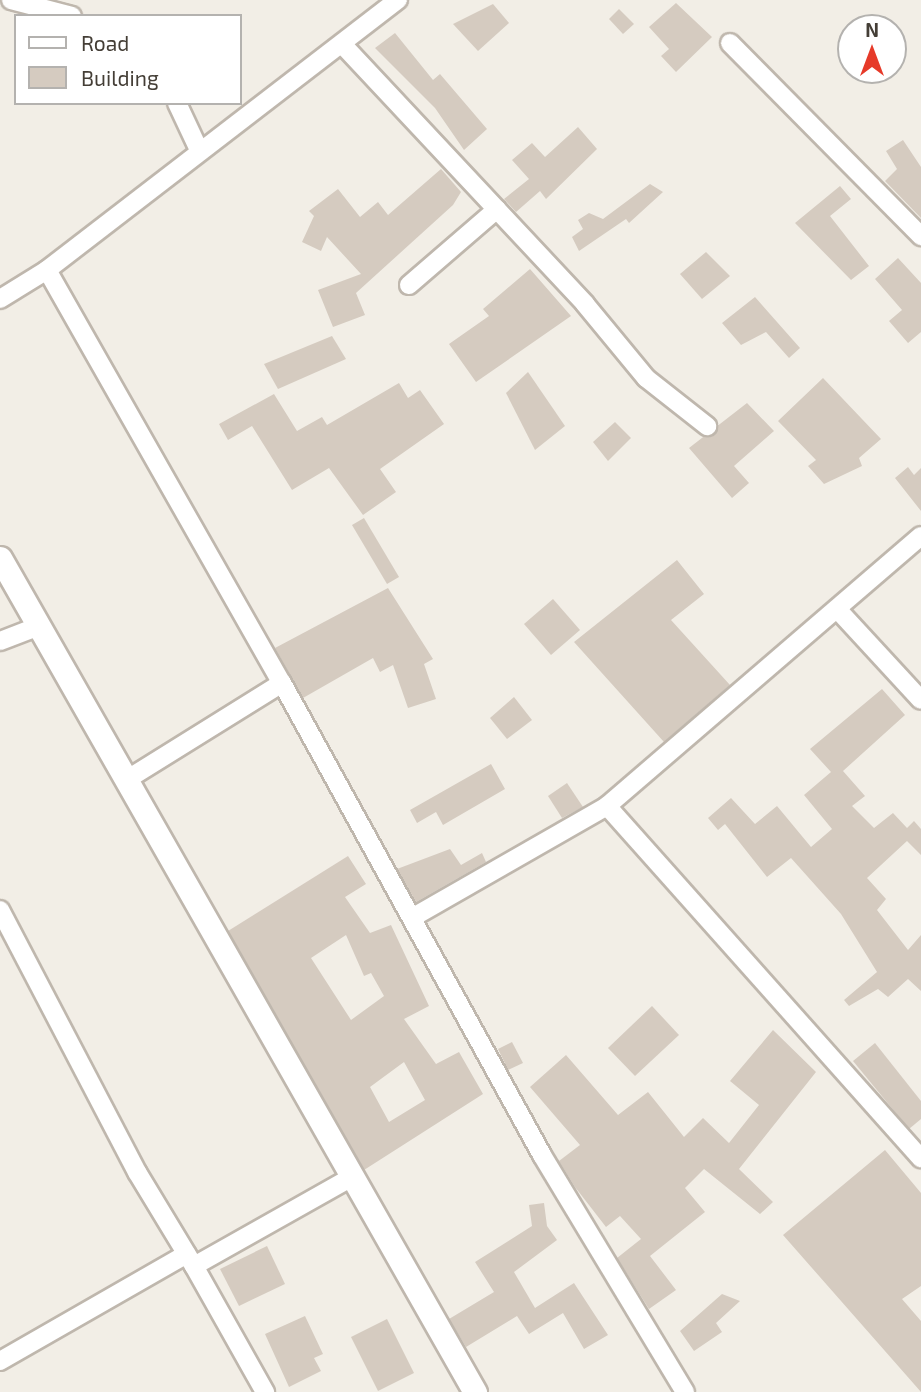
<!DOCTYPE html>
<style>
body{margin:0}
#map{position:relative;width:921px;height:1392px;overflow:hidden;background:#f2eee6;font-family:"Exo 2",sans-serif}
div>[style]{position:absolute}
.building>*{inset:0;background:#d5cbc0}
.roads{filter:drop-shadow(2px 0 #bfb7ad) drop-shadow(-2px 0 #bfb7ad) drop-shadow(0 2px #bfb7ad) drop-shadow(0 -2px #bfb7ad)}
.minor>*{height:18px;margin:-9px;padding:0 9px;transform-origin:9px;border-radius:9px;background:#fff}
.tertiary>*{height:23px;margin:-11.5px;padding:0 11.5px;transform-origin:11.5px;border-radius:11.5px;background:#fff}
span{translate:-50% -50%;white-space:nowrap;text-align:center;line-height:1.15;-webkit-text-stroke:7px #fff;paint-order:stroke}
.legend{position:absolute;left:14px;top:14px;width:228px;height:91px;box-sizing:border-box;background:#fff;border:2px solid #b4b2af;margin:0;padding:9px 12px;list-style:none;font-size:21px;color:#443e36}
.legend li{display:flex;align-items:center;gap:14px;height:35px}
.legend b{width:35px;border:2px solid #b4b2af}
.north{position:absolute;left:837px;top:14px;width:70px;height:70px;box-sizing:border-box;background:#fff;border:2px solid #b4b2af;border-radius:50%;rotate:0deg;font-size:19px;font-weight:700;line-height:28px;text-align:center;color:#443e36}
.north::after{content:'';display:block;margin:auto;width:24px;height:32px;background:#e63a29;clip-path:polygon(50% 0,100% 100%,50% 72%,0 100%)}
</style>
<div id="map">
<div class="building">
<div style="clip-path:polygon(676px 3px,712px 37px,676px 72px,661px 56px,669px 49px,649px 27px)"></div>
<div style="clip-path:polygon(493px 4px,509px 23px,478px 51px,453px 24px)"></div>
<div style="clip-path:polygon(619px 9px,634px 24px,623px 34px,609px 19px)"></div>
<div style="clip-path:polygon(395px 33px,433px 80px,440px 74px,487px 129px,464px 150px,435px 108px,375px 48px)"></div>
<div style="clip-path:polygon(578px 127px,597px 149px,546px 199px,540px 191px,516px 212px,504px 199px,529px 179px,512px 160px,532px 143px,545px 157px)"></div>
<div style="clip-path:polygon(903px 140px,921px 167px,921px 218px,885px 181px,897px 169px,886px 151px)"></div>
<div style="clip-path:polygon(441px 169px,461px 192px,453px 205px,356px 293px,365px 315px,333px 327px,318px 290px,361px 274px,327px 237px,321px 251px,302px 242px,314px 216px,309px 211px,338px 189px,360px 217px,378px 202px,388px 215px)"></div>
<div style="clip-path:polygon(650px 184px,663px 192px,629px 223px,626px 219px,579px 251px,572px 237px,583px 229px,578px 220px,589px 213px,603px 219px)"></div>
<div style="clip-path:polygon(840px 186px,851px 199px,830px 216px,869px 266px,851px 280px,795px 223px)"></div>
<div style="clip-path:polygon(706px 252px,730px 276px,702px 299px,680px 274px)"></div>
<div style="clip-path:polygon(898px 258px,921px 283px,921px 332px,908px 343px,889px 321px,902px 310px,875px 279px)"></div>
<div style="clip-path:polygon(530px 269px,571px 316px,476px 382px,449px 344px,489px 316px,483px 309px)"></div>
<div style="clip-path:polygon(755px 297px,800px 348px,789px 358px,766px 332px,741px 345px,722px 323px)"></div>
<div style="clip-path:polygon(332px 336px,346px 359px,278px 389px,264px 364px)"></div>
<div style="clip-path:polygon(528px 372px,565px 426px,535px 450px,506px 393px)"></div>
<div style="clip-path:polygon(823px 378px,881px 439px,859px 458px,862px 466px,824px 484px,808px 466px,816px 460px,778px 421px)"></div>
<div style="clip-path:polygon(399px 383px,408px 398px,420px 390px,444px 424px,380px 469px,396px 492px,363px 515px,329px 468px,292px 490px,252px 426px,228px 440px,219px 424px,274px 394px,297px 431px,322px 417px,327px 425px)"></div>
<div style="clip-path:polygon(747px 403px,774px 431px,734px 466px,749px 483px,732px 498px,689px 448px)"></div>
<div style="clip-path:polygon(615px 422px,631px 438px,608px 461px,593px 442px)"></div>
<div style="clip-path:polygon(908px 467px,914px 475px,921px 468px,921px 511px,895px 478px)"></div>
<div style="clip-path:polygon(364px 518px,399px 577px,387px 584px,352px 525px)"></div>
<div style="clip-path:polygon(677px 560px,704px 594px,671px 620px,730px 685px,664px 742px,574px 642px)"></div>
<div style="clip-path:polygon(388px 588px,433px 659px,424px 664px,436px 699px,408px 708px,393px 665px,380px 672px,373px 658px,303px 698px,275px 648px)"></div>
<div style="clip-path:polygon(553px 599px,580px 630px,551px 655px,524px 624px)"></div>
<div style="clip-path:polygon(882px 689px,905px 715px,843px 771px,865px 796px,852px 806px,874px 828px,893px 813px,907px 828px,914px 821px,921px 829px,921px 855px,907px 841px,867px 878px,886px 899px,877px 910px,908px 950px,921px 935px,921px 991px,908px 979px,888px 997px,878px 989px,849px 1006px,844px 1000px,877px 972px,841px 914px,791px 858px,767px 877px,725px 824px,718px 830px,708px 818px,731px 798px,755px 824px,777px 806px,811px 847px,832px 829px,804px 795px,831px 772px,810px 749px)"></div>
<div style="clip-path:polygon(514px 697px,532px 720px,507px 739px,490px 718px)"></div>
<div style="clip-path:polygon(491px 764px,505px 789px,443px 825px,436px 812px,417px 823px,410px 810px)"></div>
<div style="clip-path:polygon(567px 783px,583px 807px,562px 818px,548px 796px)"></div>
<div style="clip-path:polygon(450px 849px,461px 865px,482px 853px,486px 862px,416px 902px,397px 869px)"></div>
<div style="clip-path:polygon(evenodd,348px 856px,366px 884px,345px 897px,370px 933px,391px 925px,429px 1006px,404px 1019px,436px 1064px,459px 1052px,483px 1094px,364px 1170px,228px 931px,348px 856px,346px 935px,364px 976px,371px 973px,384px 996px,351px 1020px,311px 958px,346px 935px,348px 856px,404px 1062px,425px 1100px,389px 1122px,370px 1087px,404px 1062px)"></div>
<div style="clip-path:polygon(652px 1006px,679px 1035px,635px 1076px,608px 1048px)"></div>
<div style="clip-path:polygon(773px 1030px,816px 1072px,739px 1169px,773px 1202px,760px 1214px,704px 1169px,685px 1188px,705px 1212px,650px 1256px,676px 1290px,649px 1309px,617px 1258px,641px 1239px,620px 1216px,606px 1227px,575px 1187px,559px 1161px,580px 1145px,530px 1087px,566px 1055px,618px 1115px,648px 1092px,684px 1137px,703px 1118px,729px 1143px,759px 1105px,730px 1081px)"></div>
<div style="clip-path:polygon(512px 1042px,523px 1063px,508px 1070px,498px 1049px)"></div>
<div style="clip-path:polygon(875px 1043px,921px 1101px,921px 1119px,909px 1129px,853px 1061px)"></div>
<div style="clip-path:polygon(885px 1150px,921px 1193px,921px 1286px,902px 1299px,921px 1321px,921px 1392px,783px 1235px)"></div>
<div style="clip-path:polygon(544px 1203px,547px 1226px,557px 1240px,514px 1272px,535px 1308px,574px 1283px,608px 1335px,584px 1349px,563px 1313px,529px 1334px,517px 1316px,466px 1347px,449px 1319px,494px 1292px,475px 1262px,532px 1226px,529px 1205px)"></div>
<div style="clip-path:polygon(267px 1246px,285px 1284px,239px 1306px,220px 1269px)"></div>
<div style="clip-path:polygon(722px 1294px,740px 1301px,716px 1323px,722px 1332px,694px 1351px,680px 1331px)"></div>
<div style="clip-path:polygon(305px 1316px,323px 1354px,314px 1358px,321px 1371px,289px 1387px,265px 1334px)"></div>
<div style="clip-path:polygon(387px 1319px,414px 1373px,378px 1391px,351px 1337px)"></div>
</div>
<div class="roads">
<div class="minor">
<div style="left:11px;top:0;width:63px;rotate:14.7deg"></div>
<div style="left:730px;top:43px;width:272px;rotate:45.3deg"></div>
<div style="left:342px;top:44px;width:356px;rotate:46.9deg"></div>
<div style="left:585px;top:304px;width:96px;rotate:50.5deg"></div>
<div style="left:646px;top:378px;width:78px;rotate:38.2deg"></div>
<div style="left:177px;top:103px;width:52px;rotate:64.9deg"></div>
<div style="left:47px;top:270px;width:475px;rotate:60.4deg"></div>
<div style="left:282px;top:683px;width:181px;rotate:148.1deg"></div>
<div style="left:409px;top:285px;width:116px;rotate:-40.8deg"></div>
<div style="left:0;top:299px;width:55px;rotate:-31.7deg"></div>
<div style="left:47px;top:270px;width:443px;rotate:-37.6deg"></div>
<div style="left:838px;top:610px;width:122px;rotate:47.3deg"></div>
<div style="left:0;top:641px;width:42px;rotate:-21deg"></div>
<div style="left:282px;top:683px;width:539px;rotate:61.15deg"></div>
<div style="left:542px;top:1155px;width:277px;rotate:58.9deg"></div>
<div style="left:607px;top:806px;width:472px;rotate:48.3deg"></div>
<div style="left:0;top:910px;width:296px;rotate:62.4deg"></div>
<div style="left:137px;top:1172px;width:110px;rotate:58.8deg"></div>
<div style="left:194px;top:1266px;width:179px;rotate:-29.4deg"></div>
<div style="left:415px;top:916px;width:221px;rotate:-29.8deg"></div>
<div style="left:607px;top:806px;width:414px;rotate:-40.7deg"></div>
<div style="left:194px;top:1266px;width:145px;rotate:60.6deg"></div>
<div style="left:0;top:1361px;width:215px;rotate:-29.8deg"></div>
</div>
<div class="tertiary">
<div style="left:0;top:558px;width:960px;rotate:60.34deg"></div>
</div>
</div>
<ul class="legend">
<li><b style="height:9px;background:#fff"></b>Road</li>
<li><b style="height:19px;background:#d5cbc0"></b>Building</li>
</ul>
<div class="north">N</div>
</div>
